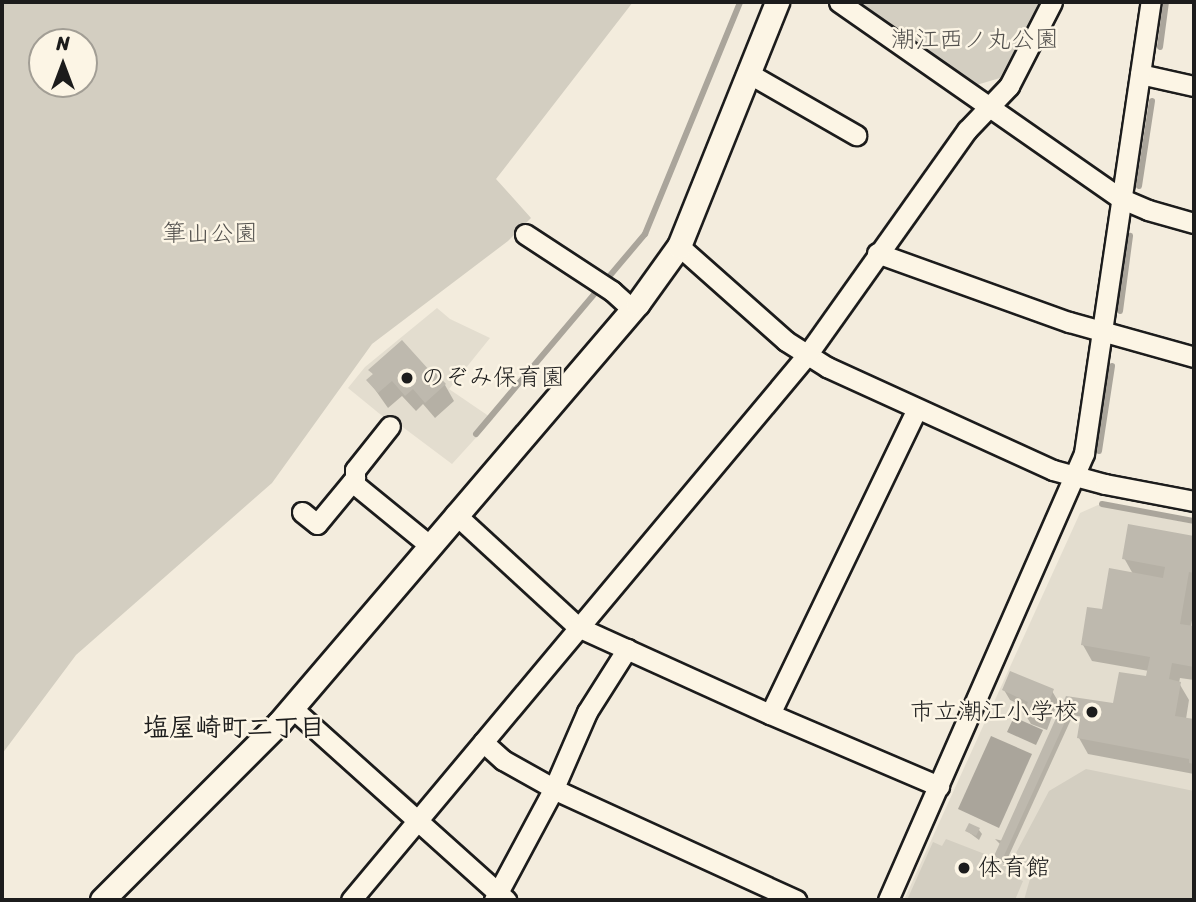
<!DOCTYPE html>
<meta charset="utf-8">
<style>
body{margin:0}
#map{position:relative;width:1196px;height:902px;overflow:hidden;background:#f3ecdd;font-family:Sriracha,"Klee One",sans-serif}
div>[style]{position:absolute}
.built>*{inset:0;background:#e3ddcf}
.green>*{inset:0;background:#d3cec1}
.water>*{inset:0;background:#aaa59b}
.shadow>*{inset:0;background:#0003}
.stream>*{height:6px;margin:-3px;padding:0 3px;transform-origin:3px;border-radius:3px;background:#aaa59b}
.building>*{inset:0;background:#beb9ae}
.roads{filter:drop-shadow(2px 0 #1c1c1c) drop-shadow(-2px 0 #1c1c1c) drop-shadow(0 2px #1c1c1c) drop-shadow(0 -2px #1c1c1c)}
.minor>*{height:19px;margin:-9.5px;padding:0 9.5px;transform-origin:9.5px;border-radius:9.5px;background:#fcf5e5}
.tertiary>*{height:23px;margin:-11.5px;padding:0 11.5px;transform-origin:11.5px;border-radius:11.5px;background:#fcf5e5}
.dots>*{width:19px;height:19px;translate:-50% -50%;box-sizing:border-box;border:4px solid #fcf5e5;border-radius:50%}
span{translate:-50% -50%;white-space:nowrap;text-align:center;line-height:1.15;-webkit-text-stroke:5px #fcf5e5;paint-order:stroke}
.park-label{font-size:24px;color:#53514e}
.poi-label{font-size:24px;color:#1c1c1c}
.left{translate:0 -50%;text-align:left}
.right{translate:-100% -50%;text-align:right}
.neighbourhood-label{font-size:26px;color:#1c1c1c;font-weight:700}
.frame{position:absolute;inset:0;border:4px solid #1c1c1c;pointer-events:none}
.north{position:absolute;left:28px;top:28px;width:70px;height:70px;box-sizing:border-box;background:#fcf5e5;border:2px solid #a29e95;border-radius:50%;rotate:0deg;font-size:19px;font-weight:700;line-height:28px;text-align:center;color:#1c1c1c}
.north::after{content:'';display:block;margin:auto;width:24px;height:32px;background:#1c1c1c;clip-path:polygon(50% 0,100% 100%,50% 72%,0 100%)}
</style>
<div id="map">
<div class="built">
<div style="clip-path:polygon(437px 308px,450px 319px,490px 338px,449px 389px,493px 419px,452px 464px,400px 425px,397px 428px,348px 388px,365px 367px)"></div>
<div style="clip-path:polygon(1098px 505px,1194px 524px,1194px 900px,904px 900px,1080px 513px)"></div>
</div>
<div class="green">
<div style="clip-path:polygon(evenodd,2px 2px,633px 2px,496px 179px,531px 218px,508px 241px,372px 344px,272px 483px,76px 655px,2px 754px,2px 2px,42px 42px,84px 42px,84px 84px,42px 84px,42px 42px)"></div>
<div style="clip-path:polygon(855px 2px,1039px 2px,1000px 78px,973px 86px)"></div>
<div style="clip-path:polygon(1086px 769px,1194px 791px,1194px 900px,1024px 900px,1030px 879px,1015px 855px,1049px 791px)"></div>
<div style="clip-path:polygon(946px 839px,1008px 863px,1004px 873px,1023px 881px,1015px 900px,907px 900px,933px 842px,942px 846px)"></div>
</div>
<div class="water">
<div style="clip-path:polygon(1014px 717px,1043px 730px,1036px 745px,1007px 732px)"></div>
<div style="clip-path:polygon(991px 736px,1032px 754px,999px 828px,958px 809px)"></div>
</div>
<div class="shadow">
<div style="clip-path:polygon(371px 370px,445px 385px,454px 401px,435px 418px,423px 404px,416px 411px,402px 396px,388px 408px,369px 381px,374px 376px)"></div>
<div style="clip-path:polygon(1129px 526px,1194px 538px,1194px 607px,1191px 627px,1194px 628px,1194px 680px,1180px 678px,1179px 683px,1189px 700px,1186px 719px,1194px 721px,1194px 774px,1088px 754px,1079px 738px,1082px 717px,1073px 715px,1005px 864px,996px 856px,1001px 845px,995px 839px,1003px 841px,1067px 698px,1114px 705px,1147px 678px,1149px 671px,1092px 661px,1083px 645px,1133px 574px,1124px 558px)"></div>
<div style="clip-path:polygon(1004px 690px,1052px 691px,1058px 701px,1047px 730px,1031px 724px,1025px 714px,1027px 708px,1010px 700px)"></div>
<div style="clip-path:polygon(979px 830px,982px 834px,979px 840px,967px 831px)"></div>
</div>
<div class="stream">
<div style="left:1160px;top:47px;width:45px;rotate:-82.4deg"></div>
<div style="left:1139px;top:186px;width:86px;rotate:-81.3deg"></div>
<div style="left:1120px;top:311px;width:76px;rotate:-82.4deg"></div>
<div style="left:476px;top:434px;width:262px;rotate:-49.8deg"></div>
<div style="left:645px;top:234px;width:251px;rotate:-67.7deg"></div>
<div style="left:1099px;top:451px;width:86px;rotate:-81.3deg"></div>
<div style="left:1102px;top:504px;width:94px;rotate:10.5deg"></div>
<div style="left:393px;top:786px;width:28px;rotate:41deg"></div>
</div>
<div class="building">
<div style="clip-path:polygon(402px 340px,430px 371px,432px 369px,446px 384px,425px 403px,413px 389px,405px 396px,392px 381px,378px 393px,366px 380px,373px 374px,368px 370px)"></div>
<div style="clip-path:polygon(1128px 524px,1194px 536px,1194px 573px,1189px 572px,1180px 624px,1194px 626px,1194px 667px,1172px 663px,1169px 679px,1181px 682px,1175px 716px,1194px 719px,1194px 764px,1189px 763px,1189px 759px,1077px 738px,1081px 713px,1070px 711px,1002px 860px,994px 856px,1066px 696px,1113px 703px,1119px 672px,1146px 676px,1150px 657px,1081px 645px,1087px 607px,1102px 609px,1109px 568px,1163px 578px,1165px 567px,1122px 559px)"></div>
<div style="clip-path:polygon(1010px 671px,1054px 689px,1041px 721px,1023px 714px,1028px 702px,1002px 690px)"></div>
<div style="clip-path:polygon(969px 823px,980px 828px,976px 836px,965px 831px)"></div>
</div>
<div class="roads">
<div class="minor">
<div style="left:839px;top:2px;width:343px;rotate:34.9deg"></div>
<div style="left:1120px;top:198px;width:30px;rotate:23deg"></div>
<div style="left:1148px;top:210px;width:48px;rotate:15.8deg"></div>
<div style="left:748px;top:73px;width:125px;rotate:29.9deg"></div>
<div style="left:1140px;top:74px;width:55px;rotate:12.5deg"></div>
<div style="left:525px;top:234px;width:104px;rotate:33.2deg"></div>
<div style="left:612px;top:291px;width:27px;rotate:42deg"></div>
<div style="left:679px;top:246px;width:143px;rotate:41.6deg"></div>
<div style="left:786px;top:341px;width:49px;rotate:32.4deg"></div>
<div style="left:827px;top:367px;width:248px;rotate:24.5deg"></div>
<div style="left:1053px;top:470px;width:54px;rotate:15.1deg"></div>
<div style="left:1105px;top:484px;width:91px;rotate:10.8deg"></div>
<div style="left:877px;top:253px;width:204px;rotate:19.8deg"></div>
<div style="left:1069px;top:322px;width:130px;rotate:15.6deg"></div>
<div style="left:352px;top:482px;width:99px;rotate:39.3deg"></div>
<div style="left:302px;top:512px;width:19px;rotate:39deg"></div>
<div style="left:317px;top:524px;width:60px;rotate:-50.4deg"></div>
<div style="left:355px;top:478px;width:8px;rotate:-90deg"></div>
<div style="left:355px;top:470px;width:56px;rotate:-51.5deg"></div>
<div style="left:455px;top:514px;width:167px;rotate:42.6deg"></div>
<div style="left:578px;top:627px;width:211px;rotate:24.4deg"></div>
<div style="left:770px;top:714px;width:184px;rotate:23.1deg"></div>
<div style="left:292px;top:708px;width:288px;rotate:41.9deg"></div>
<div style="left:770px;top:714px;width:339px;rotate:-64.3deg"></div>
<div style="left:483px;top:742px;width:27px;rotate:42deg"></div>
<div style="left:503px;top:760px;width:65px;rotate:29.3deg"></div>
<div style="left:560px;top:792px;width:260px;rotate:24.6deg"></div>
<div style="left:351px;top:900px;width:711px;rotate:-50.08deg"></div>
<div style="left:807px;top:355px;width:276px;rotate:-54.6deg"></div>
<div style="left:967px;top:130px;width:61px;rotate:-46.3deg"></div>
<div style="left:1009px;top:86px;width:94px;rotate:-62.9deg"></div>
<div style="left:494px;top:900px;width:127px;rotate:-61.8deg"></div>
<div style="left:554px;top:788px;width:83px;rotate:-66.5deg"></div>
<div style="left:587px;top:712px;width:75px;rotate:-57.6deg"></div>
<div style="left:888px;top:900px;width:488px;rotate:-66.3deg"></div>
<div style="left:1084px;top:453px;width:456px;rotate:-81.6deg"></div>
</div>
<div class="tertiary">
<div style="left:102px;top:900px;width:250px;rotate:-45deg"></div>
<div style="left:279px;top:723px;width:553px;rotate:-49.48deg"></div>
<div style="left:638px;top:303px;width:70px;rotate:-54.3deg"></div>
<div style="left:679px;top:246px;width:263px;rotate:-68.1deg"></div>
</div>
</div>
<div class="dots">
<div style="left:407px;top:378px;background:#1c1c1c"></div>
<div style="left:1092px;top:712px;background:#1c1c1c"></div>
<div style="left:964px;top:868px;background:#1c1c1c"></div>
</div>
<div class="park-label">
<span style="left:975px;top:40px">潮江西ノ丸公園</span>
<span style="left:210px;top:234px">筆山公園</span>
</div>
<div class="poi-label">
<span class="left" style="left:421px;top:378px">のぞみ保育園</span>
<span class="right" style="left:1078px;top:712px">市立潮江小学校</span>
<span class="left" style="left:978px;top:868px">体育館</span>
</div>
<div class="neighbourhood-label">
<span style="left:234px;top:728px">塩屋崎町二丁目</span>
</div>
<div class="frame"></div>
<div class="north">N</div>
</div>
